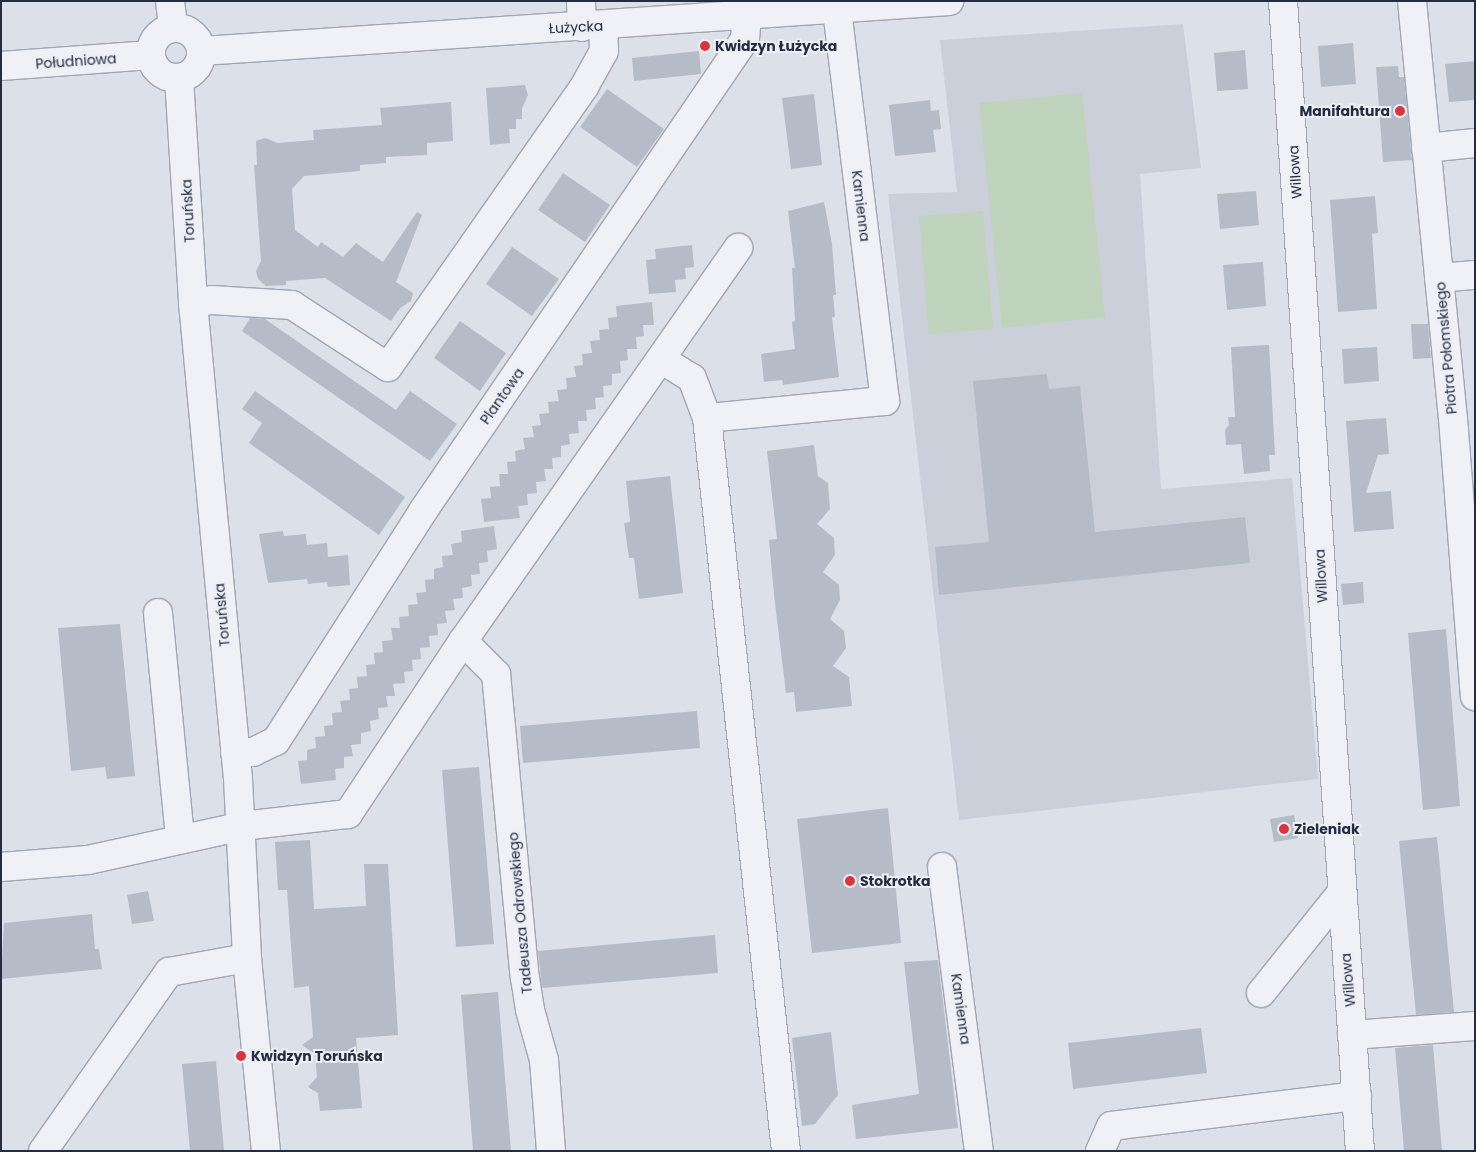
<!DOCTYPE html>
<meta charset="utf-8">
<style>
body{margin:0}
#map{position:relative;width:1476px;height:1152px;overflow:hidden;background:#dce0e8;font-family:Poppins,sans-serif}
div>[style]{position:absolute}
.built>*{inset:0;background:#cacfda}
.green>*{inset:0;background:#c0d3bd}
.building>*{inset:0;background:#b6bbc8}
.roads{filter:drop-shadow(1px 0 #a1a6b2) drop-shadow(-1px 0 #a1a6b2) drop-shadow(0 1px #a1a6b2) drop-shadow(0 -1px #a1a6b2)}
.minor>*{height:28px;margin:-14px;padding:0 14px;transform-origin:14px;border-radius:14px;background:#eff1f6}
.minor>.ring{margin:-14px;padding:0;box-sizing:content-box;background:none;border:28px solid #eff1f6;border-radius:50%}
.dots>*{width:14px;height:14px;translate:-50% -50%;box-sizing:border-box;border:2px solid #eceff6;border-radius:50%}
span{translate:-50% -50%;white-space:nowrap;text-align:center;line-height:1.15;-webkit-text-stroke:4px #eceff6;paint-order:stroke}
.street-label{font-size:14px;color:#252c40}
.poi-label{font-size:14px;color:#252c40;font-weight:700}
.left{translate:0 -50%;text-align:left}
.right{translate:-100% -50%;text-align:right}
.frame{position:absolute;inset:0;border:2px solid #252c40;pointer-events:none}
</style>
<div id="map">
<div class="built">
<div style="clip-path:polygon(1183px 24px,1201px 168px,1140px 174px,1161px 489px,1292px 478px,1318px 779px,959px 820px,888px 194px,957px 192px,940px 40px)"></div>
</div>
<div class="green">
<div style="clip-path:polygon(1082px 93px,1105px 317px,1002px 328px,979px 103px)"></div>
<div style="clip-path:polygon(983px 211px,993px 329px,929px 334px,919px 216px)"></div>
</div>
<div class="building">
<div style="clip-path:polygon(1353px 43px,1356px 84px,1321px 87px,1318px 46px)"></div>
<div style="clip-path:polygon(1245px 50px,1248px 89px,1217px 91px,1214px 53px)"></div>
<div style="clip-path:polygon(699px 51px,701px 74px,634px 81px,632px 58px)"></div>
<div style="clip-path:polygon(1475px 61px,1475px 100px,1449px 102px,1445px 64px)"></div>
<div style="clip-path:polygon(1398px 66px,1399px 77px,1404px 77px,1412px 160px,1383px 162px,1376px 67px)"></div>
<div style="clip-path:polygon(525px 85px,528px 95px,522px 109px,522px 119px,516px 119px,516px 129px,509px 129px,510px 143px,490px 145px,486px 88px)"></div>
<div style="clip-path:polygon(607px 89px,664px 129px,637px 167px,580px 127px)"></div>
<div style="clip-path:polygon(814px 94px,822px 165px,791px 169px,782px 98px)"></div>
<div style="clip-path:polygon(930px 100px,931px 111px,939px 110px,941px 129px,933px 130px,936px 152px,895px 156px,889px 105px)"></div>
<div style="clip-path:polygon(451px 102px,453px 141px,427px 143px,427px 155px,386px 157px,386px 163px,360px 165px,360px 171px,304px 176px,292px 189px,295px 230px,318px 247px,321px 242px,343px 257px,356px 243px,383px 262px,417px 212px,422px 215px,396px 282px,413px 293px,411px 301px,400px 308px,391px 321px,325px 278px,286px 281px,286px 285px,266px 286px,258px 279px,256px 271px,261px 261px,254px 165px,257px 165px,256px 141px,265px 138px,278px 143px,314px 140px,313px 130px,382px 125px,380px 108px)"></div>
<div style="clip-path:polygon(563px 173px,610px 205px,585px 242px,538px 210px)"></div>
<div style="clip-path:polygon(1256px 191px,1259px 225px,1220px 229px,1217px 194px)"></div>
<div style="clip-path:polygon(1375px 196px,1378px 233px,1372px 234px,1377px 309px,1338px 312px,1330px 200px)"></div>
<div style="clip-path:polygon(824px 202px,832px 244px,836px 295px,833px 295px,835px 317px,832px 317px,839px 377px,783px 385px,782px 380px,764px 382px,761px 354px,795px 349px,792px 322px,795px 321px,792px 268px,795px 268px,788px 211px)"></div>
<div style="clip-path:polygon(692px 245px,694px 267px,685px 268px,686px 279px,675px 280px,676px 292px,649px 294px,646px 260px,656px 259px,655px 249px)"></div>
<div style="clip-path:polygon(512px 247px,559px 279px,532px 316px,486px 284px)"></div>
<div style="clip-path:polygon(1263px 262px,1266px 306px,1227px 310px,1223px 265px)"></div>
<div style="clip-path:polygon(652px 302px,654px 325px,643px 325px,644px 336px,636px 337px,637px 349px,627px 349px,628px 360px,620px 361px,621px 373px,612px 374px,612px 385px,603px 386px,604px 397px,595px 398px,596px 409px,586px 410px,587px 421px,578px 421px,579px 433px,569px 434px,570px 444px,561px 446px,561px 457px,552px 458px,553px 469px,544px 469px,546px 481px,536px 482px,537px 493px,527px 494px,528px 505px,518px 506px,520px 518px,484px 522px,481px 499px,491px 498px,490px 487px,500px 486px,499px 474px,508px 474px,507px 462px,516px 461px,515px 451px,525px 449px,523px 438px,534px 437px,532px 426px,541px 425px,539px 414px,549px 413px,548px 402px,559px 401px,557px 390px,567px 389px,566px 378px,576px 377px,574px 366px,583px 365px,582px 354px,592px 353px,590px 341px,600px 340px,599px 330px,609px 329px,608px 318px,617px 317px,616px 306px)"></div>
<div style="clip-path:polygon(250px 318px,265px 319px,396px 410px,410px 391px,457px 424px,430px 461px,242px 331px)"></div>
<div style="clip-path:polygon(460px 321px,506px 353px,480px 391px,434px 358px)"></div>
<div style="clip-path:polygon(1411px 324px,1428px 324px,1431px 358px,1413px 359px)"></div>
<div style="clip-path:polygon(1269px 345px,1275px 455px,1269px 455px,1270px 471px,1244px 474px,1241px 444px,1226px 445px,1225px 430px,1229px 425px,1228px 417px,1235px 417px,1231px 347px)"></div>
<div style="clip-path:polygon(1377px 347px,1379px 381px,1344px 384px,1342px 349px)"></div>
<div style="clip-path:polygon(1047px 374px,1049px 389px,1080px 386px,1095px 532px,1245px 517px,1250px 563px,939px 595px,935px 547px,989px 542px,973px 381px)"></div>
<div style="clip-path:polygon(255px 391px,405px 497px,379px 535px,249px 443px,262px 423px,242px 409px)"></div>
<div style="clip-path:polygon(1386px 418px,1389px 454px,1378px 455px,1366px 493px,1391px 491px,1394px 529px,1354px 532px,1346px 421px)"></div>
<div style="clip-path:polygon(814px 445px,818px 476px,828px 483px,830px 509px,817px 524px,834px 538px,835px 555px,823px 572px,839px 585px,840px 600px,830px 619px,844px 631px,846px 648px,833px 666px,849px 677px,852px 706px,796px 712px,794px 692px,786px 693px,774px 595px,769px 540px,777px 539px,767px 451px)"></div>
<div style="clip-path:polygon(670px 476px,683px 593px,639px 599px,634px 558px,629px 558px,624px 523px,630px 522px,626px 481px)"></div>
<div style="clip-path:polygon(494px 526px,497px 549px,487px 551px,488px 562px,479px 563px,480px 574px,471px 575px,472px 586px,462px 588px,463px 598px,453px 599px,455px 610px,445px 611px,447px 623px,437px 624px,438px 635px,429px 636px,430px 647px,420px 648px,421px 659px,412px 660px,413px 671px,404px 672px,405px 683px,393px 684px,395px 696px,386px 696px,388px 707px,378px 708px,379px 719px,370px 721px,371px 731px,361px 733px,361px 744px,351px 745px,353px 756px,344px 757px,344px 768px,335px 769px,336px 780px,301px 784px,298px 761px,307px 760px,307px 750px,316px 748px,315px 737px,325px 736px,324px 726px,333px 725px,332px 713px,342px 712px,340px 701px,350px 700px,349px 689px,358px 688px,357px 677px,367px 676px,366px 665px,375px 664px,374px 653px,383px 652px,382px 641px,393px 640px,391px 628px,400px 628px,399px 617px,409px 616px,408px 605px,418px 604px,416px 593px,426px 592px,425px 580px,434px 579px,434px 569px,443px 567px,442px 556px,453px 555px,451px 544px,462px 542px,461px 531px)"></div>
<div style="clip-path:polygon(283px 531px,284px 536px,306px 534px,307px 545px,327px 543px,328px 557px,348px 555px,350px 585px,328px 587px,327px 582px,308px 584px,307px 579px,268px 583px,259px 534px)"></div>
<div style="clip-path:polygon(1363px 582px,1364px 603px,1343px 605px,1341px 584px)"></div>
<div style="clip-path:polygon(120px 624px,135px 776px,107px 779px,105px 767px,71px 771px,58px 628px)"></div>
<div style="clip-path:polygon(1446px 629px,1460px 806px,1423px 810px,1408px 633px)"></div>
<div style="clip-path:polygon(697px 711px,700px 748px,523px 763px,520px 726px)"></div>
<div style="clip-path:polygon(479px 767px,494px 944px,456px 947px,442px 770px)"></div>
<div style="clip-path:polygon(888px 808px,901px 943px,812px 953px,797px 819px)"></div>
<div style="clip-path:polygon(1294px 815px,1298px 838px,1274px 842px,1270px 819px)"></div>
<div style="clip-path:polygon(1437px 837px,1454px 1012px,1416px 1015px,1399px 841px)"></div>
<div style="clip-path:polygon(310px 840px,314px 909px,366px 906px,364px 864px,388px 864px,398px 1035px,356px 1038px,362px 1108px,320px 1111px,318px 1093px,308px 1087px,317px 1077px,315px 1054px,302px 1045px,313px 1037px,309px 986px,294px 988px,287px 890px,278px 890px,275px 842px)"></div>
<div style="clip-path:polygon(148px 891px,154px 921px,132px 924px,127px 895px)"></div>
<div style="clip-path:polygon(92px 914px,95px 949px,99px 949px,102px 969px,1px 979px,4px 923px)"></div>
<div style="clip-path:polygon(715px 935px,718px 973px,542px 988px,538px 951px)"></div>
<div style="clip-path:polygon(938px 960px,958px 1128px,856px 1139px,852px 1105px,919px 1094px,904px 962px)"></div>
<div style="clip-path:polygon(498px 992px,511px 1151px,473px 1151px,461px 995px)"></div>
<div style="clip-path:polygon(1201px 1028px,1207px 1073px,1073px 1089px,1068px 1043px)"></div>
<div style="clip-path:polygon(831px 1032px,838px 1095px,815px 1124px,802px 1126px,792px 1038px)"></div>
<div style="clip-path:polygon(1433px 1045px,1442px 1151px,1404px 1151px,1395px 1048px)"></div>
<div style="clip-path:polygon(216px 1061px,224px 1151px,190px 1151px,182px 1064px)"></div>
</div>
<div class="roads">
<div class="minor">
<div style="left:170px;top:1px;width:26px;rotate:83deg"></div>
<div style="left:581px;top:1px;width:26px;rotate:88deg"></div>
<div style="left:1283px;top:1px;width:1153px;rotate:86.17deg"></div>
<div style="left:1412px;top:1px;width:432px;rotate:84.4deg"></div>
<div style="left:1454px;top:431px;width:266px;rotate:85.5deg"></div>
<div class="ring" style="left:151px;top:28px;width:22px;height:22px"></div>
<div style="left:202px;top:51px;width:749px;rotate:-3.83deg"></div>
<div style="left:1px;top:66px;width:150px;rotate:-4.2deg"></div>
<div style="left:179px;top:78px;width:225px;rotate:86.4deg"></div>
<div style="left:193px;top:303px;width:478px;rotate:84.6deg"></div>
<div style="left:238px;top:779px;width:179px;rotate:87.1deg"></div>
<div style="left:247px;top:958px;width:194px;rotate:84.4deg"></div>
<div style="left:1426px;top:148px;width:49px;rotate:-5.8deg"></div>
<div style="left:1439px;top:278px;width:36px;rotate:-5deg"></div>
<div style="left:193px;top:303px;width:19px;rotate:-9deg"></div>
<div style="left:212px;top:300px;width:80px;rotate:3.6deg"></div>
<div style="left:292px;top:305px;width:114px;rotate:32.9deg"></div>
<div style="left:388px;top:367px;width:342px;rotate:-55deg"></div>
<div style="left:584px;top:87px;width:41px;rotate:-60.9deg"></div>
<div style="left:604px;top:51px;width:25px;rotate:-92deg"></div>
<div style="left:661px;top:359px;width:36px;rotate:32deg"></div>
<div style="left:692px;top:378px;width:43px;rotate:69.4deg"></div>
<div style="left:707px;top:418px;width:737px;rotate:83.85deg"></div>
<div style="left:707px;top:418px;width:179px;rotate:-5.5deg"></div>
<div style="left:885px;top:401px;width:393px;rotate:-97deg"></div>
<div style="left:158px;top:613px;width:227px;rotate:84.4deg"></div>
<div style="left:463px;top:641px;width:47px;rotate:45deg"></div>
<div style="left:496px;top:674px;width:305px;rotate:84.6deg"></div>
<div style="left:525px;top:978px;width:32px;rotate:81deg"></div>
<div style="left:530px;top:1010px;width:52px;rotate:74.4deg"></div>
<div style="left:544px;top:1060px;width:91px;rotate:85.6deg"></div>
<div style="left:235px;top:752px;width:18px"></div>
<div style="left:253px;top:752px;width:25px;rotate:-26deg"></div>
<div style="left:276px;top:741px;width:273px;rotate:-57.4deg"></div>
<div style="left:423px;top:511px;width:571px;rotate:-55.7deg"></div>
<div style="left:745px;top:39px;width:24px;rotate:-85deg"></div>
<div style="left:1px;top:867px;width:87px;rotate:-4.6deg"></div>
<div style="left:88px;top:860px;width:158px;rotate:-12.4deg"></div>
<div style="left:242px;top:826px;width:107px;rotate:-6.5deg"></div>
<div style="left:348px;top:814px;width:208px;rotate:-56.4deg"></div>
<div style="left:463px;top:641px;width:480px;rotate:-55deg"></div>
<div style="left:942px;top:867px;width:286px;rotate:82.6deg"></div>
<div style="left:1261px;top:993px;width:128px;rotate:-51.3deg"></div>
<div style="left:1352px;top:1035px;width:123px;rotate:-4.2deg"></div>
<div style="left:43px;top:1151px;width:219px;rotate:-54.9deg"></div>
<div style="left:169px;top:972px;width:79px;rotate:-10.2deg"></div>
<div style="left:1100px;top:1151px;width:27px;rotate:-66deg"></div>
<div style="left:1111px;top:1126px;width:248px;rotate:-7deg"></div>
</div>
</div>
<div class="dots">
<div style="left:705px;top:46px;background:#da353d"></div>
<div style="left:1400px;top:111px;background:#da353d"></div>
<div style="left:1284px;top:829px;background:#da353d"></div>
<div style="left:850px;top:881px;background:#da353d"></div>
<div style="left:241px;top:1056px;background:#da353d"></div>
</div>
<div class="street-label">
<span style="left:576px;top:27px;rotate:-3deg">Łużycka</span>
<span style="left:76px;top:61px;rotate:-4deg">Południowa</span>
<span style="left:1295px;top:172px;rotate:-94deg">Willowa</span>
<span style="left:861px;top:206px;rotate:83deg">Kamienna</span>
<span style="left:188px;top:211px;rotate:-93deg">Toruńska</span>
<span style="left:1446px;top:348px;rotate:-95deg">Piotra Połomskiego</span>
<span style="left:502px;top:396px;rotate:-55deg">Plantowa</span>
<span style="left:1321px;top:576px;rotate:-93deg">Willowa</span>
<span style="left:222px;top:615px;rotate:-95deg">Toruńska</span>
<span style="left:520px;top:913px;rotate:-95deg">Tadeusza Odrowskiego</span>
<span style="left:1348px;top:980px;rotate:-95deg">Willowa</span>
<span style="left:961px;top:1009px;rotate:82deg">Kamienna</span>
</div>
<div class="poi-label">
<span class="left" style="left:715px;top:46px">Kwidzyn Łużycka</span>
<span class="right" style="left:1390px;top:111px">Manifahtura</span>
<span class="left" style="left:1294px;top:829px">Zieleniak</span>
<span class="left" style="left:860px;top:881px">Stokrotka</span>
<span class="left" style="left:251px;top:1056px">Kwidzyn Toruńska</span>
</div>
<div class="frame"></div>
</div>
